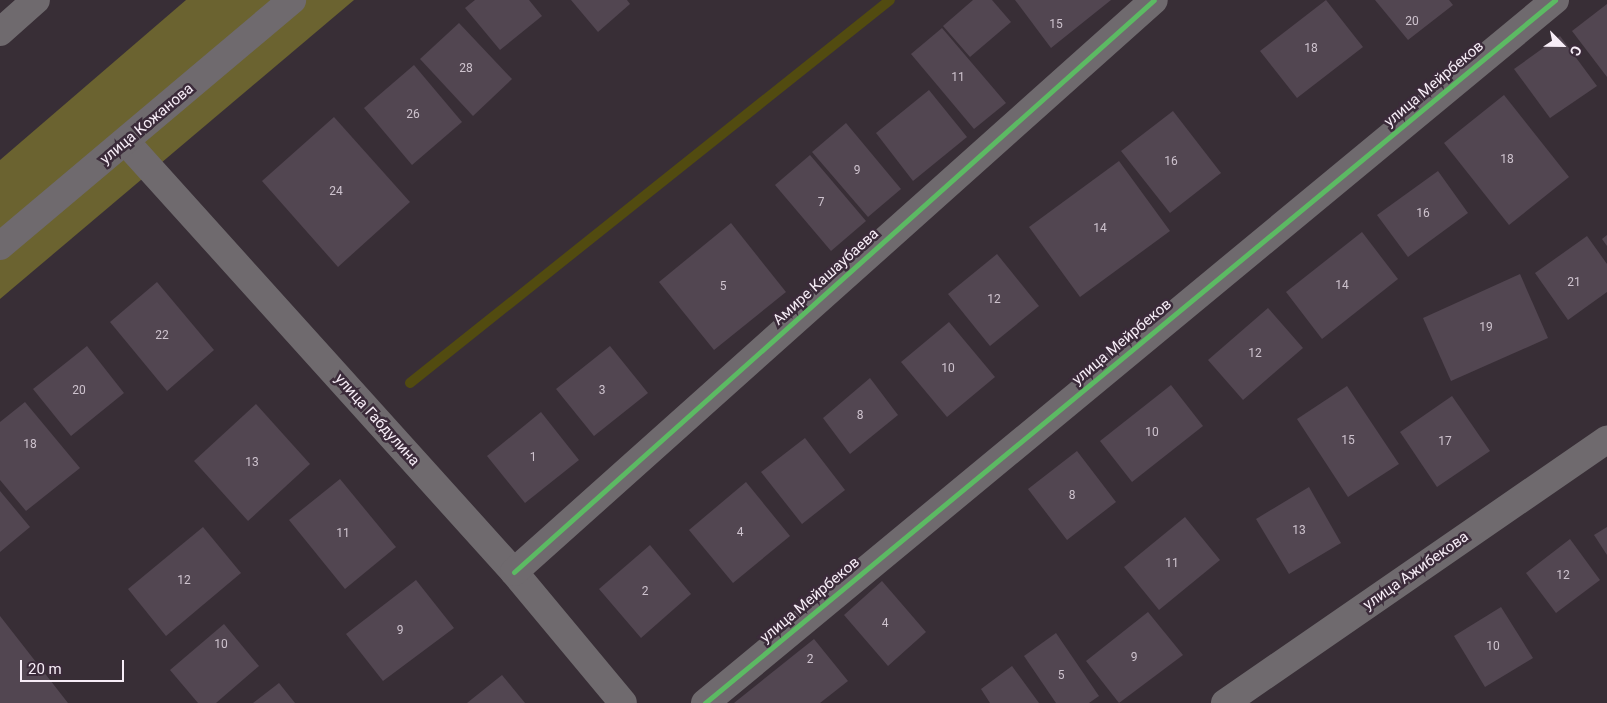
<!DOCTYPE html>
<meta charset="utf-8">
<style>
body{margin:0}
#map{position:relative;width:1607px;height:703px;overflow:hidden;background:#382e36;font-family:Roboto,sans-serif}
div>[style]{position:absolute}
.forest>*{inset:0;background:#6b6330}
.stream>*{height:10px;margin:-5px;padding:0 5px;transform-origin:5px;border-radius:5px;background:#524b10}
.building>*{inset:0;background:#524651}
.minor>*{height:28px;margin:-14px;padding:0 14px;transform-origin:14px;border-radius:14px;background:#6f6a6e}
.tertiary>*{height:28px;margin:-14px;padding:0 14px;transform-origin:14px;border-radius:14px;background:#6f6a6e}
.cycleway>*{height:5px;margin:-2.5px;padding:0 2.5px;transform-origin:2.5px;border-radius:2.5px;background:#5cba63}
span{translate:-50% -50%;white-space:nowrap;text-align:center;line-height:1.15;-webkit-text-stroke:5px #3b2b3a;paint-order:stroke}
.number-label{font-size:12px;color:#cec3ce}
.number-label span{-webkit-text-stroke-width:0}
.street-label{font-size:15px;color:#f7edf7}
.north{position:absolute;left:1537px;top:20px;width:50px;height:50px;-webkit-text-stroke:4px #3b2b3a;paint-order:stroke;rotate:113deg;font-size:14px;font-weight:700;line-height:20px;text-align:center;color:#f7edf7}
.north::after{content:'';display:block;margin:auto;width:18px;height:22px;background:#f7edf7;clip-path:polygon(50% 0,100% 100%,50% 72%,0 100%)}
.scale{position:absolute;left:20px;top:660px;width:104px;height:22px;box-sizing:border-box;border:2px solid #f7edf7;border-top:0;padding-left:6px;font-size:15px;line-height:18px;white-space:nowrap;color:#f7edf7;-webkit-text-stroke:4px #3b2b3a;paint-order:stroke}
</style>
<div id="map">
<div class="forest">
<div style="clip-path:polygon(186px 0,354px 0,0 299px,0 160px)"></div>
</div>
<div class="stream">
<div style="left:410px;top:383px;width:614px;rotate:-38.59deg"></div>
</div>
<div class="building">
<div style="clip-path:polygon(475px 0,529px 0,542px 16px,500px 50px,465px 8px)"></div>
<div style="clip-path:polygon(571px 0,627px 0,630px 4px,598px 32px)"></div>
<div style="clip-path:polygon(973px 0,992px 0,1011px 22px,970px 57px,943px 26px)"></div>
<div style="clip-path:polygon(1015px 0,1111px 0,1051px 48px)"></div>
<div style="clip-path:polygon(1326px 0,1363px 47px,1297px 98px,1260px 51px)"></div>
<div style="clip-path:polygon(1375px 0,1449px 0,1453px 5px,1408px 40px)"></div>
<div style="clip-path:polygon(1607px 4px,1607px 77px,1572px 31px)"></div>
<div style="clip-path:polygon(459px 23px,512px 79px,473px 116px,420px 59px)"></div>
<div style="clip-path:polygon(942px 28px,1006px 103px,974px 129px,911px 54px)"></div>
<div style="clip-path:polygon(1560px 36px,1597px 86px,1550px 118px,1514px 69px)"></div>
<div style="clip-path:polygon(414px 65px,462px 122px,412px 165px,364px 108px)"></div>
<div style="clip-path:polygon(929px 90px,967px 137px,913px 181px,876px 133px)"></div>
<div style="clip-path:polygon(1504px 95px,1569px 177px,1509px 225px,1444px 143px)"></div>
<div style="clip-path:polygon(1173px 111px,1221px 173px,1170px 213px,1121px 151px)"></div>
<div style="clip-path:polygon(334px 117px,410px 202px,338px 267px,262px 181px)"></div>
<div style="clip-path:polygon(846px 123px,901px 189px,868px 217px,812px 152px)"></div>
<div style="clip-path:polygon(810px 155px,866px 221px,831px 251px,775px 185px)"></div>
<div style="clip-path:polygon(1119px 161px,1170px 231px,1080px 297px,1029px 227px)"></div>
<div style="clip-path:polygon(1438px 171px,1468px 213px,1408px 257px,1377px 215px)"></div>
<div style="clip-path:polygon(731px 223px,786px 292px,714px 350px,659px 282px)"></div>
<div style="clip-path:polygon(1362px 232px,1398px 279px,1322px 339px,1286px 292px)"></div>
<div style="clip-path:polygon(1607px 235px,1607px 246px,1602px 239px)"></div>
<div style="clip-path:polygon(1587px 236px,1607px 264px,1607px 292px,1568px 320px,1535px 273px)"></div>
<div style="clip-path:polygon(997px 254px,1039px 306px,990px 346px,948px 294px)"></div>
<div style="clip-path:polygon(1520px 274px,1548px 338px,1451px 381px,1423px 318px)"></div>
<div style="clip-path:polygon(157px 282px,214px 350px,167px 391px,110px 322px)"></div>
<div style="clip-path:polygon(1268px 308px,1303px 348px,1243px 400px,1208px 360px)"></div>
<div style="clip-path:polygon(949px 322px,995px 377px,947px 417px,901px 362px)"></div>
<div style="clip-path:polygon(87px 346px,124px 393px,71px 436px,33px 389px)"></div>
<div style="clip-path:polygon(610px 346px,648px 393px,594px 436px,556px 389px)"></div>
<div style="clip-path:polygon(870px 378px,898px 415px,850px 454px,823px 418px)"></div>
<div style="clip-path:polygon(1171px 385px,1203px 426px,1132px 482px,1100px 441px)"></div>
<div style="clip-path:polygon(1347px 386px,1399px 464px,1348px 497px,1297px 419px)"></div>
<div style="clip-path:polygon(1452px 396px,1490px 451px,1437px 487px,1400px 432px)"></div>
<div style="clip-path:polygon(25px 402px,80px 468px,26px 511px,0 480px,0 422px)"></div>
<div style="clip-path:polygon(256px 404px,310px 464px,248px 521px,194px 461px)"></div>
<div style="clip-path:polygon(541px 412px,579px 460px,525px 503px,487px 456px)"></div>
<div style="clip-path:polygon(805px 438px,845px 490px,802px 524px,761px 472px)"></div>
<div style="clip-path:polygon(1077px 451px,1116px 502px,1067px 540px,1028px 489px)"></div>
<div style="clip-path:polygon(340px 479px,396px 547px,345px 589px,289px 520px)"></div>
<div style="clip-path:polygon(746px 482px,790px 536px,733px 583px,689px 530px)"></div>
<div style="clip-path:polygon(1309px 487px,1341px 543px,1289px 574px,1256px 519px)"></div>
<div style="clip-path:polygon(0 491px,30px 527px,0 552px)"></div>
<div style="clip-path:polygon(1185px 517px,1220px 560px,1159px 610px,1124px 567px)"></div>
<div style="clip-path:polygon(203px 527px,241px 573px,166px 636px,128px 589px)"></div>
<div style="clip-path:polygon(1607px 527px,1607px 555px,1594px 535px)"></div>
<div style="clip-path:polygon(1570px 539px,1600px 580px,1556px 613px,1526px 573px)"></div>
<div style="clip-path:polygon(650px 545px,691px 594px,641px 638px,599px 589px)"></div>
<div style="clip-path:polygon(416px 580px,454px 628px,383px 681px,346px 634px)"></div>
<div style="clip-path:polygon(882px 581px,926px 632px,888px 666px,844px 615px)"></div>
<div style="clip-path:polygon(1501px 607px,1533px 658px,1485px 687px,1454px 636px)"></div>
<div style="clip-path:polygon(1148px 612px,1183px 655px,1119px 703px,1086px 661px)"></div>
<div style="clip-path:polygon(0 616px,68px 703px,0 703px)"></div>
<div style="clip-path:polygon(224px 624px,259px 666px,216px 703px,198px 703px,170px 670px)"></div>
<div style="clip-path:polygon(1056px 633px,1099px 696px,1089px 703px,1056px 703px,1024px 656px)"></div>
<div style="clip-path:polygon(814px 639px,848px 681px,820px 703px,734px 703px)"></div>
<div style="clip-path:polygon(1012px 666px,1039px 703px,990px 703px,981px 689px)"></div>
<div style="clip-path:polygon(502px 675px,525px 703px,467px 703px)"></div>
<div style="clip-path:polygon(279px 683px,295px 703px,253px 703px)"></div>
</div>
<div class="minor">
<div style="left:126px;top:142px;width:579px;rotate:47.94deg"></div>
<div style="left:514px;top:572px;width:170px;rotate:50.2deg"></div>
<div style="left:514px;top:572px;width:858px;rotate:-41.79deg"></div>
<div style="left:705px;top:703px;width:1103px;rotate:-39.59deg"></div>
<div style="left:1225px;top:703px;width:464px;rotate:-34.6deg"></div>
</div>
<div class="tertiary">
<div style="left:0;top:32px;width:48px;rotate:-41.6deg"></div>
<div style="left:0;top:246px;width:382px;rotate:-40.1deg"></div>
</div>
<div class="cycleway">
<div style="left:514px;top:572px;width:858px;rotate:-41.79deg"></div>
<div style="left:705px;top:703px;width:1103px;rotate:-39.59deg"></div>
</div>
<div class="number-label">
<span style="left:1412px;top:22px">20</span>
<span style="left:1056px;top:25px">15</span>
<span style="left:1311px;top:49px">18</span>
<span style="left:466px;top:69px">28</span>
<span style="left:958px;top:78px">11</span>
<span style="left:413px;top:115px">26</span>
<span style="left:1507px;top:160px">18</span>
<span style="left:1171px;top:162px">16</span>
<span style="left:857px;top:171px">9</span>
<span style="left:336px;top:192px">24</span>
<span style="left:821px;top:203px">7</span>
<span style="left:1423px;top:214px">16</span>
<span style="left:1100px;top:229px">14</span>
<span style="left:1574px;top:283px">21</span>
<span style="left:1342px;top:286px">14</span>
<span style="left:723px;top:287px">5</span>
<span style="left:994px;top:300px">12</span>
<span style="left:1486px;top:328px">19</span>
<span style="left:162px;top:336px">22</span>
<span style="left:1255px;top:354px">12</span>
<span style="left:948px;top:369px">10</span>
<span style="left:79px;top:391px">20</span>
<span style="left:602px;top:391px">3</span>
<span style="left:860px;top:416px">8</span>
<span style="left:1152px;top:433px">10</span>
<span style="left:1348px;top:441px">15</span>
<span style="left:1445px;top:442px">17</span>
<span style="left:30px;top:445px">18</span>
<span style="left:533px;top:458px">1</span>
<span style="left:252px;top:463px">13</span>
<span style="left:1072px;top:496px">8</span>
<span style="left:1299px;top:531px">13</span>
<span style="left:740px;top:533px">4</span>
<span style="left:343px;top:534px">11</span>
<span style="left:1172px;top:564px">11</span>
<span style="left:1563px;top:576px">12</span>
<span style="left:184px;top:581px">12</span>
<span style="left:645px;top:592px">2</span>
<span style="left:885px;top:624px">4</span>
<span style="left:400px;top:631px">9</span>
<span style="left:221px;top:645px">10</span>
<span style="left:1493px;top:647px">10</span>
<span style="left:1134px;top:658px">9</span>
<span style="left:810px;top:660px">2</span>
<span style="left:1061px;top:676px">5</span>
</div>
<div class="street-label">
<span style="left:1434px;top:84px;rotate:-40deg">улица Мейрбеков</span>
<span style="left:147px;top:124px;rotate:-40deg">улица Кожанова</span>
<span style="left:826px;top:277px;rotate:-42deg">Амире Кашаубаева</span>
<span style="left:1122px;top:342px;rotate:-40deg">улица Мейрбеков</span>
<span style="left:377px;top:420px;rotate:48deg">улица Габдулина</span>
<span style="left:1416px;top:571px;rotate:-35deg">улица Ажибекова</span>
<span style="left:810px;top:600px;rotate:-40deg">улица Мейрбеков</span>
</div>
<div class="north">С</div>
<div class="scale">20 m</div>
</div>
